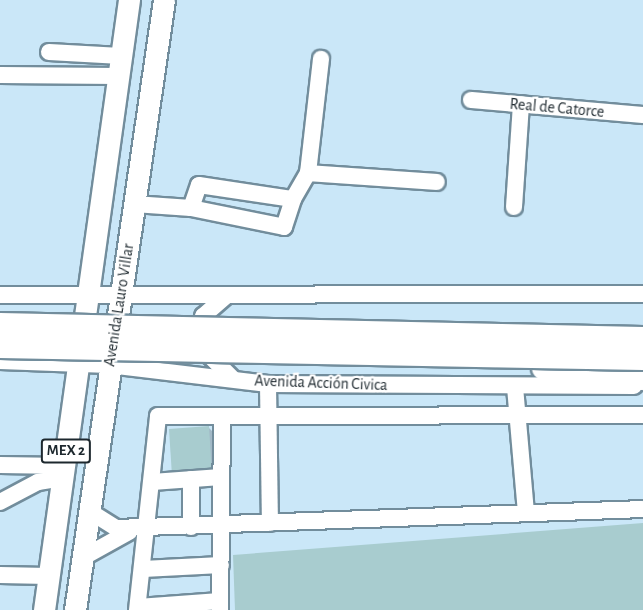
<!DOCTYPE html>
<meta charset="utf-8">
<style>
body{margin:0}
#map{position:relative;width:643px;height:610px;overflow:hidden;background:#cae7f8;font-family:"Alegreya Sans",sans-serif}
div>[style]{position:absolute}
.shadow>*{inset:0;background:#0003}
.building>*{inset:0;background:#a8cccf}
.roads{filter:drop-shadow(2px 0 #728d9c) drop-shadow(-2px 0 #728d9c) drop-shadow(0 2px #728d9c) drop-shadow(0 -2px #728d9c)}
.minor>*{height:16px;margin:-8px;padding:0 8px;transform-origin:8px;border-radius:8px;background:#fff}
.major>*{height:21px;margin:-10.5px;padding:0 10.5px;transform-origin:10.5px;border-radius:10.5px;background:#fff}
.highway>*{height:24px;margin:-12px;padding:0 12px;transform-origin:12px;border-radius:12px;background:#fff}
.bridges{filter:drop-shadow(2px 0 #728d9c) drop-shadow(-2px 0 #728d9c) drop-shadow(0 2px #728d9c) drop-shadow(0 -2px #728d9c)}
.highway-bridge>*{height:24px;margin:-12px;padding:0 12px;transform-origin:12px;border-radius:12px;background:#fff}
span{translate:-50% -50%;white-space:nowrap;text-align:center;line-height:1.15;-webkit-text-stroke:4.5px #fff;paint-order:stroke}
.shield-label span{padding:2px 4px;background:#fff;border:2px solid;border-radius:4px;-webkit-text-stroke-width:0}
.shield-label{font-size:15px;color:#1d282e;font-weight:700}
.street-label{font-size:16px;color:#1d282e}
</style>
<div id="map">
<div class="shadow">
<div style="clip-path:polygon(209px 428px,214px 433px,215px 476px,176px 479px)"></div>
</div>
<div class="building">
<div style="clip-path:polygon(209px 426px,212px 474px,172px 476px,169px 429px)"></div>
<div style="clip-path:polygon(643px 523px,643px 610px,235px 610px,233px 555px)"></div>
</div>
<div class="roads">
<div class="minor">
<div style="left:49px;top:52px;width:72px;rotate:3.2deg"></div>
<div style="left:0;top:75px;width:118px;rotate:0.5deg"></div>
<div style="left:471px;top:100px;width:173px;rotate:5deg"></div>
<div style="left:308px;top:173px;width:129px;rotate:4deg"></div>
<div style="left:134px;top:204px;width:57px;rotate:4deg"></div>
<div style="left:191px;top:208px;width:95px;rotate:11.5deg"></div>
<div style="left:284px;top:227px;width:29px;rotate:-72deg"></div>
<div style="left:514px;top:207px;width:103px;rotate:-86.1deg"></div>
<div style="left:191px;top:208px;width:24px;rotate:-71deg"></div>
<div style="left:199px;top:185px;width:95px;rotate:8.5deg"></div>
<div style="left:293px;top:199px;width:30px;rotate:-60deg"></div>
<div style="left:308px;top:173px;width:115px;rotate:-83.5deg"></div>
<div style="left:0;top:295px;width:643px;rotate:-0.09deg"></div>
<div style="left:225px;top:297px;width:29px;rotate:139deg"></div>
<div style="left:203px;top:316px;width:21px;rotate:93deg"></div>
<div style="left:202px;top:337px;width:21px;rotate:67deg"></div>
<div style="left:210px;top:356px;width:31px;rotate:45deg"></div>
<div style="left:0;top:361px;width:109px;rotate:2.1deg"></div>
<div style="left:109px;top:365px;width:160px;rotate:6.8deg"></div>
<div style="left:268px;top:384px;width:366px;rotate:0.3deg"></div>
<div style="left:268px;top:384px;width:139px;rotate:89.2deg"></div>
<div style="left:515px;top:387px;width:126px;rotate:85deg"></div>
<div style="left:0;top:465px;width:64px;rotate:0.9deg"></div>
<div style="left:191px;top:479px;width:48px;rotate:90deg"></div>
<div style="left:152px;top:482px;width:69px;rotate:-4.1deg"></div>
<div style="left:0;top:502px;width:43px;rotate:-27.8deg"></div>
<div style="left:38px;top:482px;width:25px;rotate:-9deg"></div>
<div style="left:89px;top:511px;width:32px;rotate:32deg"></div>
<div style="left:116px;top:528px;width:527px;rotate:-2.06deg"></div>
<div style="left:82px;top:558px;width:54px;rotate:-29deg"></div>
<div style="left:143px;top:569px;width:78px;rotate:-2.9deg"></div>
<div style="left:0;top:575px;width:48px;rotate:1.2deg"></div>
<div style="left:138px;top:607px;width:82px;rotate:-4.2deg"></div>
<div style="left:137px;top:610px;width:195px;rotate:-83.8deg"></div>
<div style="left:158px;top:416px;width:485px;rotate:-0.1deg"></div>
<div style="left:220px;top:610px;width:194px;rotate:-89.4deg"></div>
</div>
<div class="major">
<div style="left:44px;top:610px;width:616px;rotate:-82.07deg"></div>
<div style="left:75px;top:610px;width:616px;rotate:-81.7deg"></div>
</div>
<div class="highway">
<div style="left:544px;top:368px;width:100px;rotate:5.8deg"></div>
</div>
</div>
<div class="bridges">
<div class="highway-bridge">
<div style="left:0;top:325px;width:643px;rotate:1.25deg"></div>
<div style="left:0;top:346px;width:643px;rotate:1.07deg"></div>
</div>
</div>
<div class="shield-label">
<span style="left:66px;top:451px">MEX 2</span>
</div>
<div class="street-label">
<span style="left:557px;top:108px;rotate:5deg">Real de Catorce</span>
<span style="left:119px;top:305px;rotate:-81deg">Avenida Lauro Villar</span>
<span style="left:321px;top:383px;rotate:2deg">Avenida Acción Civica</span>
</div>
</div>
